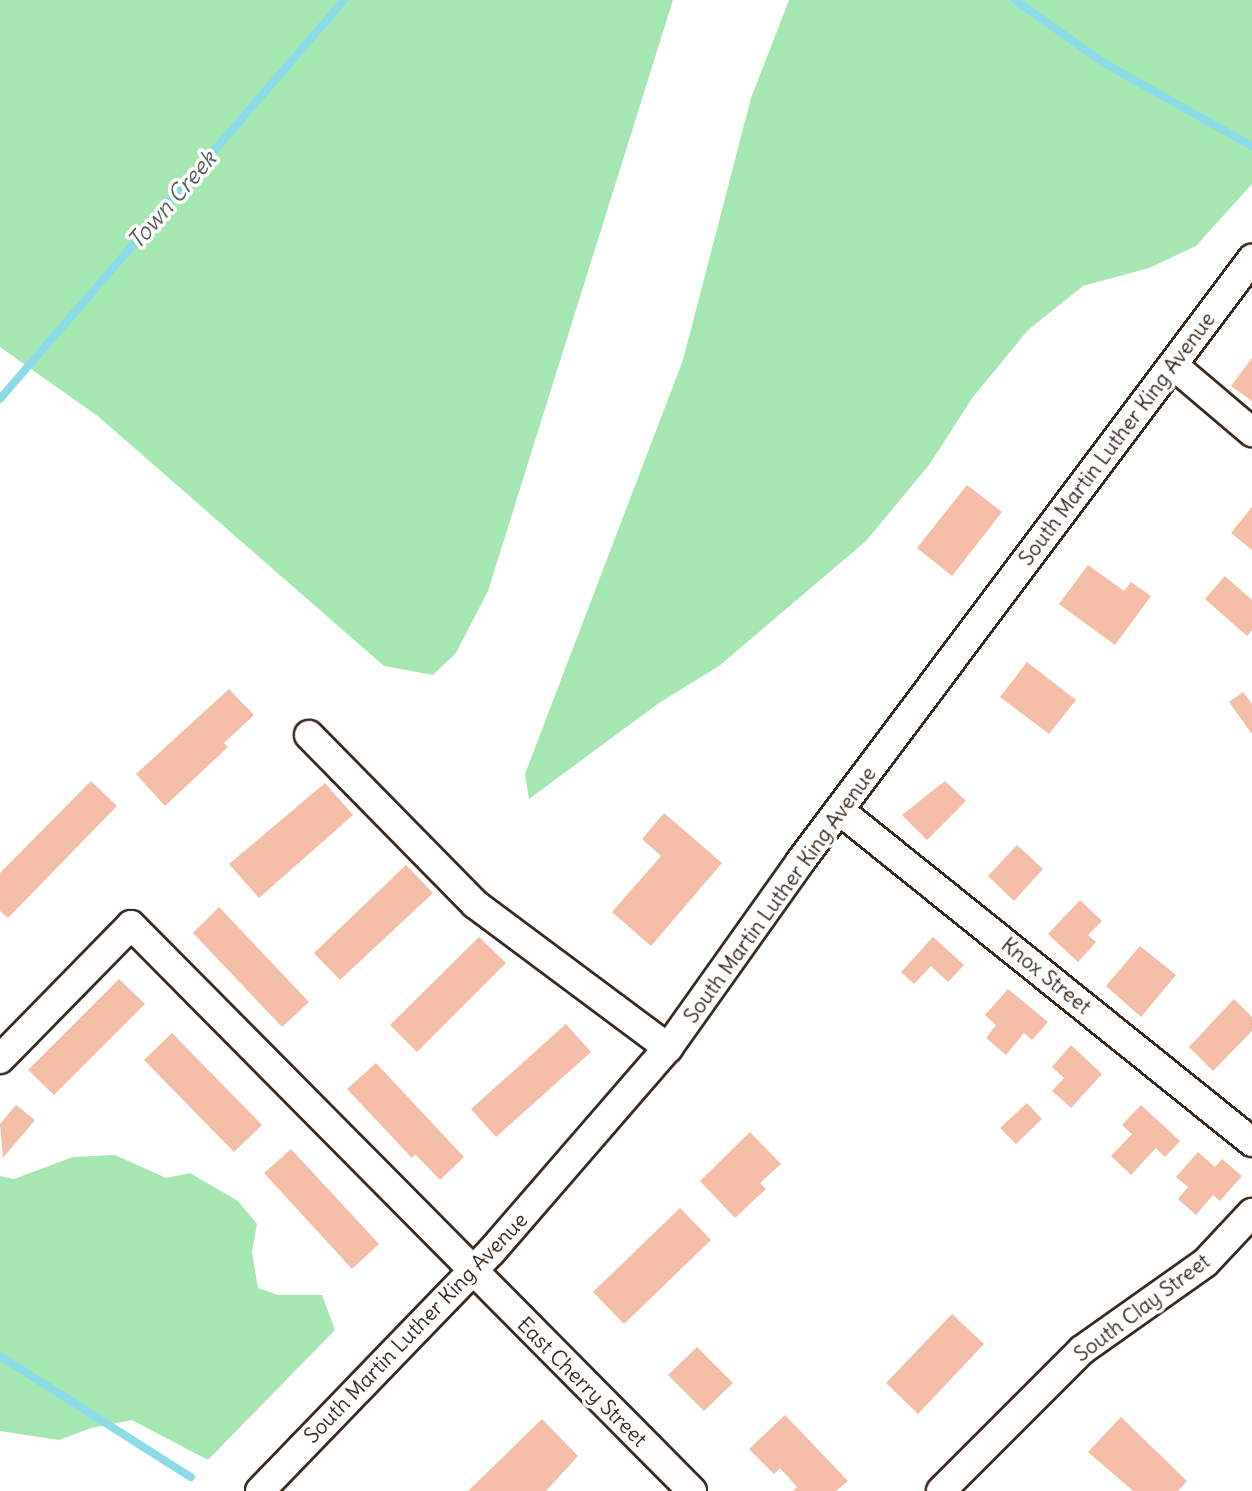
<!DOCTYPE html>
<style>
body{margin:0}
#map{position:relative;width:1252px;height:1491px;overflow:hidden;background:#fff;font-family:Delius,sans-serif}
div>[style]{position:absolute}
.green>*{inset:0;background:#a5e7b1}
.stream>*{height:8px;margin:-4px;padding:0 4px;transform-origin:4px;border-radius:4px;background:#8bdae7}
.building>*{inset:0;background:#f3bda6}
.roads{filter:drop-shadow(2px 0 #3b2a1e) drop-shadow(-2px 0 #3b2a1e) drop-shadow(0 2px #3b2a1e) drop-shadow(0 -2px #3b2a1e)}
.street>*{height:28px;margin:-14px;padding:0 14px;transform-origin:14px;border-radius:14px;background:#fff}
span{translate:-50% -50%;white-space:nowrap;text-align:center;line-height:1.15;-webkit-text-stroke:7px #fff;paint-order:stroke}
.street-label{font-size:21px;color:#3b2a1e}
.water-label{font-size:23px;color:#535f5a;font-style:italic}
</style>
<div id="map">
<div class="green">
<div style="clip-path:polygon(0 0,673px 0,488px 591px,456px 653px,433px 675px,384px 666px,99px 417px,0 347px)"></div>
<div style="clip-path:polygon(789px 0,1252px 0,1252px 184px,1196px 246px,1149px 268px,1083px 286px,1028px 330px,973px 397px,929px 465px,866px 541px,719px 666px,659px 703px,529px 799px,525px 774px,683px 360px,751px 98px)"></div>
<div style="clip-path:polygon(115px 1155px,166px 1178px,190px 1173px,238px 1201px,257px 1224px,252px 1252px,258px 1288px,278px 1295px,322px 1295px,335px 1330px,208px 1460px,132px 1420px,91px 1428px,59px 1440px,0 1431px,0 1176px,14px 1179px,73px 1157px)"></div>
</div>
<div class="stream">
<div style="left:1015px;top:0;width:109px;rotate:35.3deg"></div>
<div style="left:1104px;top:63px;width:170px;rotate:29.3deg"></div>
<div style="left:0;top:399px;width:527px;rotate:-49.23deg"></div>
<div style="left:0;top:1356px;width:226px;rotate:32.4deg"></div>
</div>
<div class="building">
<div style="clip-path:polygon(1252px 358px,1252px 401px,1231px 386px)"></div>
<div style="clip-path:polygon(967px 485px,1002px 512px,952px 576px,917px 548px)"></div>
<div style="clip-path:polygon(1252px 507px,1252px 550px,1231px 533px)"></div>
<div style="clip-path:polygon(1088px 565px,1124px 591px,1131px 582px,1151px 596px,1115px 645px,1059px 604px)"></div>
<div style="clip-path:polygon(1225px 576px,1252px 600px,1252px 630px,1247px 636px,1205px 599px)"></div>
<div style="clip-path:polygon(1027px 662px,1076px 700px,1049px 734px,1000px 697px)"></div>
<div style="clip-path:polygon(229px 689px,254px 715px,224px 743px,228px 747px,165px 806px,136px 774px)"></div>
<div style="clip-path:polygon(1243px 692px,1252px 704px,1252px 734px,1229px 702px)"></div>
<div style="clip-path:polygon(91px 781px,117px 806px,8px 918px,0 911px,0 873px)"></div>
<div style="clip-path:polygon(945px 781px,966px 801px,927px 840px,902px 815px)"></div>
<div style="clip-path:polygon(325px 783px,353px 815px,259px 898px,229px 864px)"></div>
<div style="clip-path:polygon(664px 813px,722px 863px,651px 946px,612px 912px,661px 856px,642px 839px)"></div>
<div style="clip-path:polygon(1017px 845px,1043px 869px,1014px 901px,988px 876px)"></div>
<div style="clip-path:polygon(406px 865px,433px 893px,340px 980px,314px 953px)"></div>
<div style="clip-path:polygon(1080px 900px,1102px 921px,1088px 935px,1096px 942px,1078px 962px,1048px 934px)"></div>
<div style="clip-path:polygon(219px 907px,309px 1002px,282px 1027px,193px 933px)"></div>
<div style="clip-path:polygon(479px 937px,506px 963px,417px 1052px,390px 1025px)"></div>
<div style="clip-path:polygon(933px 937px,964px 965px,948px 982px,931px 966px,914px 984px,901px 972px)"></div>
<div style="clip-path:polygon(1140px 946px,1176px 975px,1141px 1017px,1106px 986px)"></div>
<div style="clip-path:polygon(119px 979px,145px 1004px,54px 1095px,28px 1070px)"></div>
<div style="clip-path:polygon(1008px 989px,1048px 1022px,1032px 1040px,1024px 1033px,1006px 1055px,986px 1038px,996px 1025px,985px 1015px)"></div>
<div style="clip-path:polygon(1234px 999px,1252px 1017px,1252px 1031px,1213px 1071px,1189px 1047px)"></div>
<div style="clip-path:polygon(566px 1024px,591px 1052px,496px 1137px,471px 1109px)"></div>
<div style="clip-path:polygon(172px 1033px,262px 1125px,234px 1152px,144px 1060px)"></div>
<div style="clip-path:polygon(1071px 1045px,1102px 1074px,1071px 1108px,1052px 1091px,1064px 1078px,1052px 1067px)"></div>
<div style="clip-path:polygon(376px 1063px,464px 1157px,440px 1180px,415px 1154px,412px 1158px,347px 1089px)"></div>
<div style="clip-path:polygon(1027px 1103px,1042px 1119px,1016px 1144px,1000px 1128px)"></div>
<div style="clip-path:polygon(16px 1105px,35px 1120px,3px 1158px,0 1124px)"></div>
<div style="clip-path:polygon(1141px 1105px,1180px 1141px,1165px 1157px,1156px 1148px,1131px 1175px,1111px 1156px,1132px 1134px,1122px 1125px)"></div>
<div style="clip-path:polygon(750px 1132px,781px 1164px,760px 1183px,766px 1189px,735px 1218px,700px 1181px)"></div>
<div style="clip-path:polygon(291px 1149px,379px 1244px,352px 1269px,264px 1173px)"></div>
<div style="clip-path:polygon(1198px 1152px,1215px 1167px,1222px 1159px,1242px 1176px,1220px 1201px,1213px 1195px,1196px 1215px,1178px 1199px,1188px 1187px,1176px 1177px)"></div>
<div style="clip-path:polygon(680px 1208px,711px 1240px,624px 1324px,593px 1292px)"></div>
<div style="clip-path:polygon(952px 1314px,984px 1344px,918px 1414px,886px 1383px)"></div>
<div style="clip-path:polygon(697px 1347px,733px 1383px,704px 1411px,668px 1375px)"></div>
<div style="clip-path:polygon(785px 1415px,848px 1481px,836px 1491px,793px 1491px,797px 1487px,780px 1468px,774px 1474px,749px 1449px)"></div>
<div style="clip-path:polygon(1121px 1417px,1187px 1481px,1178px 1491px,1133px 1491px,1088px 1452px)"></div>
<div style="clip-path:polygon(542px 1419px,578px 1456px,546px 1491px,468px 1491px)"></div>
</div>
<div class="roads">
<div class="street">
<div style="left:1173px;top:365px;width:104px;rotate:40.3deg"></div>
<div style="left:309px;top:735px;width:237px;rotate:45.5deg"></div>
<div style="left:475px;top:904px;width:241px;rotate:36.7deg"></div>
<div style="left:839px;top:810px;width:530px;rotate:38.79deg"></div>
<div style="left:0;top:1059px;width:187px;rotate:-45.6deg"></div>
<div style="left:131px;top:925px;width:797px;rotate:45.25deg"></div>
<div style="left:260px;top:1491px;width:332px;rotate:-46deg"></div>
<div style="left:491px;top:1252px;width:270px;rotate:-49.1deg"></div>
<div style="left:668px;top:1048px;width:228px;rotate:-54.6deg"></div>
<div style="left:800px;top:862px;width:754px;rotate:-53.15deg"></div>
<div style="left:941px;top:1491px;width:199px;rotate:-45deg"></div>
<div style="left:1082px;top:1350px;width:151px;rotate:-35.3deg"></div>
<div style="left:1205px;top:1263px;width:69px;rotate:-46.8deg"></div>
</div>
</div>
<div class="street-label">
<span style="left:1117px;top:439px;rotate:-53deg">South Martin Luther King Avenue</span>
<span style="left:780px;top:895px;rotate:-54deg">South Martin Luther King Avenue</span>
<span style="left:1046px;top:976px;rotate:39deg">Knox Street</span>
<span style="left:1142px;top:1308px;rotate:-37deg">South Clay Street</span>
<span style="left:416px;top:1328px;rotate:-46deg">South Martin Luther King Avenue</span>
<span style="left:582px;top:1382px;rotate:45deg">East Cherry Street</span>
</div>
<div class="water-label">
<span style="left:172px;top:200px;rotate:-49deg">Town Creek</span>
</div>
</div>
